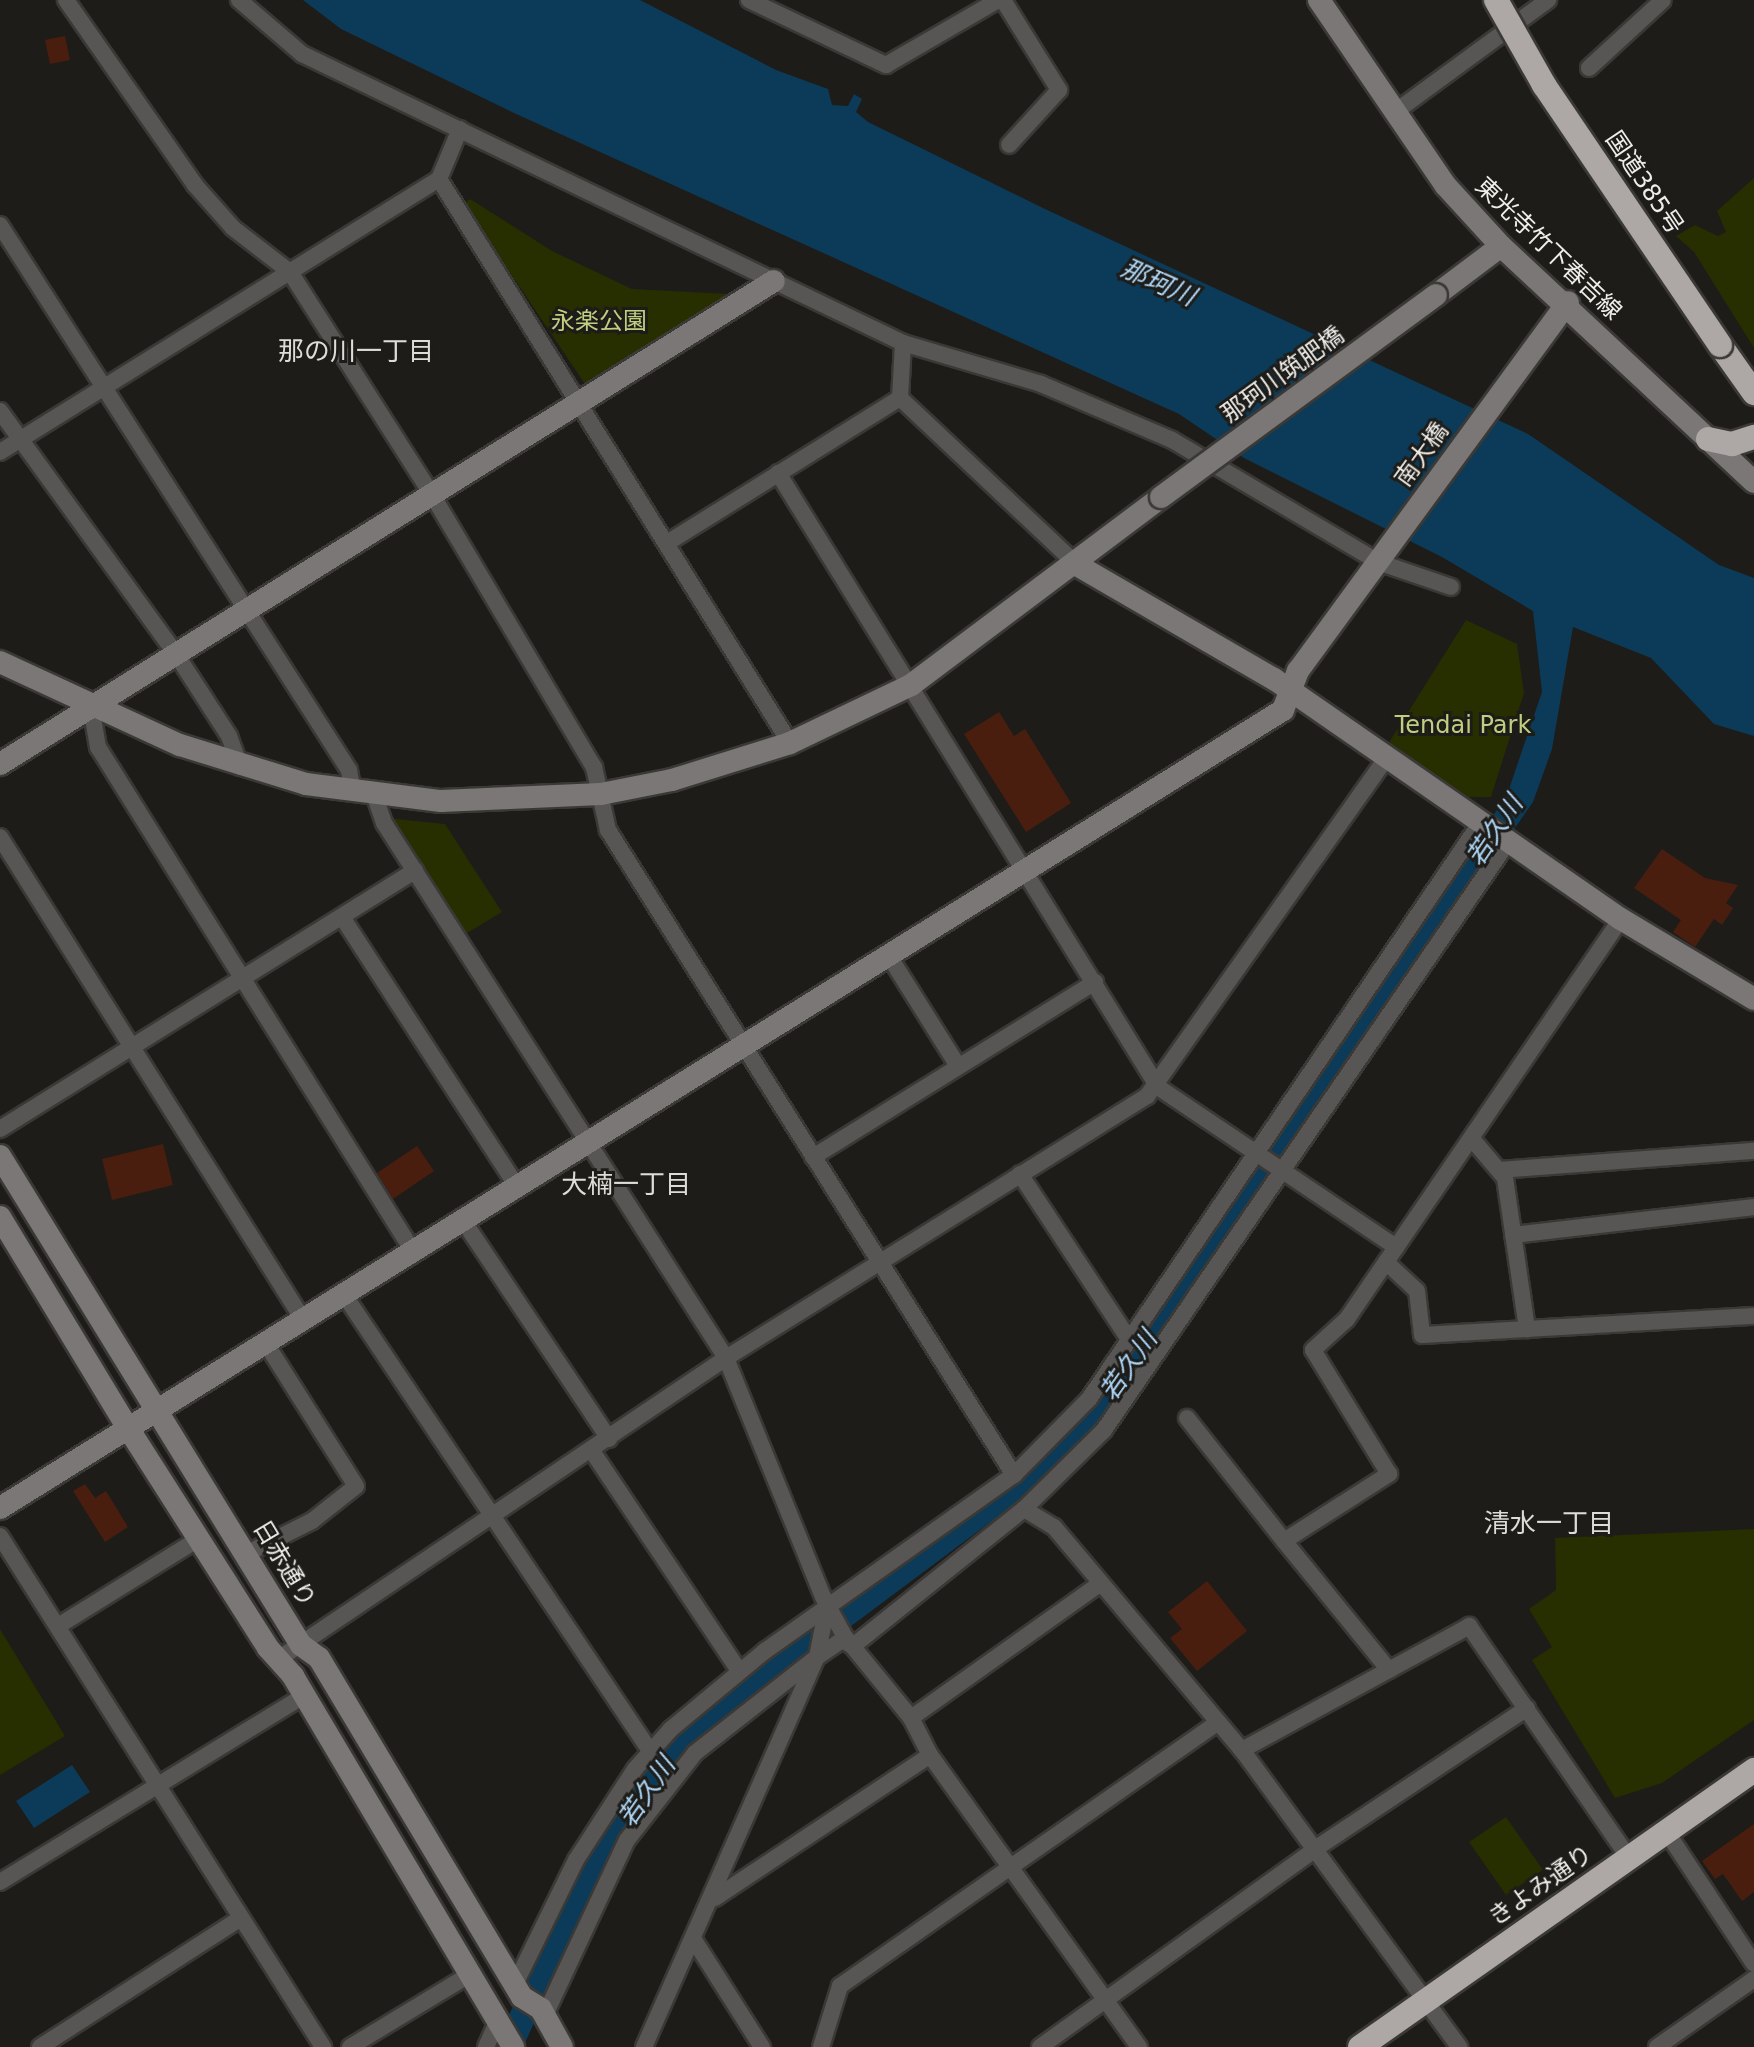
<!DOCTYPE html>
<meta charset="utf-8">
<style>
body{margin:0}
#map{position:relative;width:1754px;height:2047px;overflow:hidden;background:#1d1c18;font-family:"DejaVu Sans","Noto Sans JP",sans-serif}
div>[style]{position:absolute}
.green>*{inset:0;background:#272e00}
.water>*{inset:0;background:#0b3b59}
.building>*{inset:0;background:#4a1e0f}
.roads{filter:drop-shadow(2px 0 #3a3936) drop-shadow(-2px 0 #3a3936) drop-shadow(0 2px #3a3936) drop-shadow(0 -2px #3a3936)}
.street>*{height:16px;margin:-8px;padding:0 8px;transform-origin:8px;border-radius:8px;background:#585655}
.secondary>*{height:22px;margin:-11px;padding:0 11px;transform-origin:11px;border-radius:11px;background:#7a7776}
.highway>*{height:24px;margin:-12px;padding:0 12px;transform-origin:12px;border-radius:12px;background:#ada7a6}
.bridges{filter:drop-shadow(2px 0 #3a3936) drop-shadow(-2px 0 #3a3936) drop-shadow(0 2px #3a3936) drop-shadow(0 -2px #3a3936)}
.secondary-bridge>*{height:22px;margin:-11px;padding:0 11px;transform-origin:11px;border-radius:11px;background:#7a7776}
.highway-bridge>*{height:24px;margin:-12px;padding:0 12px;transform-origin:12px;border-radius:12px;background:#ada7a6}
span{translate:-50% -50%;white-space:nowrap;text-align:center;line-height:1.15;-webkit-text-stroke:6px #1d1c18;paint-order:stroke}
.street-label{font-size:24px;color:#efeeeb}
.park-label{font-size:24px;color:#bfce80}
.water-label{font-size:26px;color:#aed6f7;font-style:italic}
.neighbourhood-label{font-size:26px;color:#dedcd7}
</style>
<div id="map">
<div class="green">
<div style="clip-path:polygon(1754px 178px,1754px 348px,1694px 252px,1676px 236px,1695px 225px,1718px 236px,1726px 232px,1717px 211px)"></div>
<div style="clip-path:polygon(470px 199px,552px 251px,632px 289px,730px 294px,585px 384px,464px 204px)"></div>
<div style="clip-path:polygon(1466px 620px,1517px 644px,1524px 693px,1491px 797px,1469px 797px,1388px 744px)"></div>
<div style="clip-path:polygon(387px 818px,445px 824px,502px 912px,462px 936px)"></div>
<div style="clip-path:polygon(1754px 1529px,1754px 1720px,1662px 1783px,1615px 1798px,1532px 1660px,1552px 1647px,1529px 1609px,1556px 1590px,1555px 1538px)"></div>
<div style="clip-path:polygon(0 1629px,65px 1736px,0 1775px)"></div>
<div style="clip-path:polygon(1506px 1817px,1543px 1870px,1506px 1895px,1469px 1842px)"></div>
</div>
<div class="water">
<div style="clip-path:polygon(303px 0,640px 0,776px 70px,828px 89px,832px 105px,848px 106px,854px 94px,862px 99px,856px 112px,868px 122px,1045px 209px,1528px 434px,1719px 565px,1754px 578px,1754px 736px,1714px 724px,1651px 658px,1573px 627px,1552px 749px,1533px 802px,1110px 1412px,1016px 1503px,733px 1714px,675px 1770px,557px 1973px,523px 2047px,493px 2047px,603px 1825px,673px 1732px,855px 1592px,1006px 1491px,1098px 1402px,1507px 795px,1542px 692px,1533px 611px,1442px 557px,1244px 458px,1179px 414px,514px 113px,341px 29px)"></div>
<div style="clip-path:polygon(72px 1765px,90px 1792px,34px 1828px,16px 1801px)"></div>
</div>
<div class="building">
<div style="clip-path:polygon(65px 36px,70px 60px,50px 64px,45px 40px)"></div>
<div style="clip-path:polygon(999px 712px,1014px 736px,1025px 729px,1071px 803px,1026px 832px,964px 734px)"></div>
<div style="clip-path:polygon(1662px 849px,1705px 878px,1738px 885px,1726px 903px,1733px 908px,1722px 925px,1714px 919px,1695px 947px,1673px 932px,1681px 920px,1634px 888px)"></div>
<div style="clip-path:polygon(163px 1144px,173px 1185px,112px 1200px,102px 1159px)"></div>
<div style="clip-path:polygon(417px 1146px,434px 1171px,393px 1199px,377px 1173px)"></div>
<div style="clip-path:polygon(85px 1484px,95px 1498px,106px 1491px,128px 1527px,105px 1542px,73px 1491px)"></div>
<div style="clip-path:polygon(1207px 1581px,1247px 1631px,1197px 1671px,1170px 1638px,1182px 1629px,1168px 1612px)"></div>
<div style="clip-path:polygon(1754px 1824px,1754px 1892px,1742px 1901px,1723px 1874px,1715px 1879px,1702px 1861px)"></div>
</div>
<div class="roads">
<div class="street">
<div style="left:66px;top:0;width:226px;rotate:55.1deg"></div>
<div style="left:195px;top:185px;width:57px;rotate:48.5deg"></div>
<div style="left:233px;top:228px;width:72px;rotate:37.7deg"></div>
<div style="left:290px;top:272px;width:268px;rotate:57.5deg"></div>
<div style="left:434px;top:498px;width:313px;rotate:59.3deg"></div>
<div style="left:594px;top:767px;width:65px;rotate:77.5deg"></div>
<div style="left:608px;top:830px;width:762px;rotate:57.81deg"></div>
<div style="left:239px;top:0;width:83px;rotate:40.6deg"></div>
<div style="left:302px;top:54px;width:667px;rotate:25.68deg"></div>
<div style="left:903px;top:343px;width:144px;rotate:16.5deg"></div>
<div style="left:1041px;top:384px;width:142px;rotate:23.1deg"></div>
<div style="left:1172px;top:440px;width:239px;rotate:30.6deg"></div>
<div style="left:1378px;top:562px;width:77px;rotate:18.9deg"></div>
<div style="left:749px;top:0;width:152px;rotate:25.4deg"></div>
<div style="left:886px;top:65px;width:129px;rotate:-30.1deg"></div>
<div style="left:1003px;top:0;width:106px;rotate:58.1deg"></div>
<div style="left:1059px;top:90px;width:74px;rotate:132.3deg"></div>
<div style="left:1589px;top:68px;width:100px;rotate:-42.6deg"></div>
<div style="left:1395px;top:112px;width:190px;rotate:-36.2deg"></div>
<div style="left:460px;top:129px;width:54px;rotate:112.8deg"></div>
<div style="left:439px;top:179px;width:664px;rotate:58.1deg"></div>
<div style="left:0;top:225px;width:647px;rotate:57.37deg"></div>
<div style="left:349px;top:770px;width:23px;rotate:80deg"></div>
<div style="left:903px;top:343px;width:55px;rotate:93.1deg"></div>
<div style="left:900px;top:398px;width:243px;rotate:43.3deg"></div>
<div style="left:0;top:411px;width:300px;rotate:54.1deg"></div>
<div style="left:176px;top:654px;width:98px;rotate:57.1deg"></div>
<div style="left:229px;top:736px;width:33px;rotate:70deg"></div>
<div style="left:0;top:452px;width:517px;rotate:-31.88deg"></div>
<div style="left:778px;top:473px;width:722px;rotate:58.25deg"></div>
<div style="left:1158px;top:1087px;width:287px;rotate:33.9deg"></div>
<div style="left:667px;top:543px;width:274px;rotate:-31.9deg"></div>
<div style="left:91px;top:707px;width:41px;rotate:80.1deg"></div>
<div style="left:98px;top:747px;width:597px;rotate:58.01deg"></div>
<div style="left:375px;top:797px;width:28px;rotate:71deg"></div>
<div style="left:384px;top:823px;width:635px;rotate:57.41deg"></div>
<div style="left:726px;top:1358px;width:258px;rotate:67.9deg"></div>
<div style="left:823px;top:1597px;width:46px;rotate:61.2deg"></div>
<div style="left:845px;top:1637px;width:104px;rotate:50.8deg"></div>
<div style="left:911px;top:1718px;width:42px;rotate:62.8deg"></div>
<div style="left:930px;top:1755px;width:359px;rotate:54.4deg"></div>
<div style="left:0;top:837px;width:572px;rotate:57.87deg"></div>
<div style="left:342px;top:917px;width:323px;rotate:57deg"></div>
<div style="left:889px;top:956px;width:130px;rotate:57.9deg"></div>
<div style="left:0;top:1129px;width:489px;rotate:-31.9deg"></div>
<div style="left:1472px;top:1139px;width:51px;rotate:49.8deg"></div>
<div style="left:1505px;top:1178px;width:153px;rotate:81.7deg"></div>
<div style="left:813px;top:1157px;width:332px;rotate:-31.8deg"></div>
<div style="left:1499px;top:1170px;width:256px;rotate:-4.3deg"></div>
<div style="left:1020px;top:1174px;width:198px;rotate:56.6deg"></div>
<div style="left:464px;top:1222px;width:261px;rotate:56.2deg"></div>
<div style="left:1513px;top:1235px;width:243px;rotate:-6.6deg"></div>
<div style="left:1386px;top:1262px;width:42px;rotate:43.1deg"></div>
<div style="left:1417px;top:1291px;width:44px;rotate:83.5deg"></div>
<div style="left:1422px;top:1335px;width:333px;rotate:-3.3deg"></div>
<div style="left:345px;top:1296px;width:548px;rotate:56.16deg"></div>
<div style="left:1187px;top:1418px;width:157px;rotate:51.7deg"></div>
<div style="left:592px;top:1451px;width:265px;rotate:56.2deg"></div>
<div style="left:1024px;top:1509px;width:35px;rotate:31deg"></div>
<div style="left:1054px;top:1527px;width:292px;rotate:49.9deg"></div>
<div style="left:1242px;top:1750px;width:368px;rotate:53.8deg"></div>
<div style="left:0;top:1536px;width:605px;rotate:57.7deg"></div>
<div style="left:248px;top:1553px;width:72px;rotate:-26.6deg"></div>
<div style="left:312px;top:1521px;width:56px;rotate:-38.5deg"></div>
<div style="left:356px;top:1486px;width:167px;rotate:-122.3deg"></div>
<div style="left:58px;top:1626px;width:167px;rotate:-31.8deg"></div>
<div style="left:277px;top:1660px;width:541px;rotate:-33.93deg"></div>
<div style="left:726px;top:1358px;width:496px;rotate:-31.9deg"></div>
<div style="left:1147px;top:1096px;width:415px;rotate:-54.7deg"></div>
<div style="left:1389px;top:1670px;width:166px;rotate:-129.1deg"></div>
<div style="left:1284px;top:1541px;width:125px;rotate:-32.5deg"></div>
<div style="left:1389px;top:1474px;width:145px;rotate:-121.5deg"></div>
<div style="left:1313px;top:1350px;width:46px;rotate:-42.4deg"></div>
<div style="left:1347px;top:1319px;width:485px;rotate:-55.6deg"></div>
<div style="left:911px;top:1718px;width:233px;rotate:-35.4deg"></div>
<div style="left:1242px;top:1750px;width:259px;rotate:-28.6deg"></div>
<div style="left:1469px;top:1626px;width:282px;rotate:55.4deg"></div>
<div style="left:1666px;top:1831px;width:159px;rotate:56.5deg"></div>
<div style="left:0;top:1882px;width:356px;rotate:-31.5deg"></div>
<div style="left:715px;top:1898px;width:258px;rotate:-33.6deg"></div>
<div style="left:694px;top:1940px;width:127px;rotate:57.6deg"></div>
<div style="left:515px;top:1984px;width:138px;rotate:-63.8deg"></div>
<div style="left:576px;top:1860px;width:108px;rotate:-57deg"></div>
<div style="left:635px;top:1769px;width:54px;rotate:-48deg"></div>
<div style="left:671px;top:1729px;width:122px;rotate:-39.7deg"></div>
<div style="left:765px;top:1651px;width:305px;rotate:-35.3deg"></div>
<div style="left:1014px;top:1475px;width:107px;rotate:-45.4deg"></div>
<div style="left:1089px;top:1399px;width:698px;rotate:-55.81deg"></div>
<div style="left:544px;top:2017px;width:195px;rotate:-64.9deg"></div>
<div style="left:627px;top:1840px;width:110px;rotate:-52deg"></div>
<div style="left:695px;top:1753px;width:155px;rotate:-38.2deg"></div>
<div style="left:817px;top:1657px;width:30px;rotate:-34deg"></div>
<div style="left:842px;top:1640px;width:13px;rotate:29deg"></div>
<div style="left:853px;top:1646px;width:219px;rotate:-38.7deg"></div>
<div style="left:1024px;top:1509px;width:112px;rotate:-44.6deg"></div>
<div style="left:1104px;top:1430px;width:713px;rotate:-55.51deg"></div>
<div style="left:40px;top:2047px;width:237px;rotate:-32.7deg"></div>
<div style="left:350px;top:2047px;width:143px;rotate:-31.2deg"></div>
<div style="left:486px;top:2047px;width:32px;rotate:-66deg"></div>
<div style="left:644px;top:2047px;width:427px;rotate:-66.1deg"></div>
<div style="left:817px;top:1657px;width:52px;rotate:-78.9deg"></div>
<div style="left:821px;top:2047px;width:64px;rotate:-72.7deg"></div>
<div style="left:840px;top:1986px;width:461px;rotate:-34.9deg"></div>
<div style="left:1040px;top:2047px;width:342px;rotate:-35.7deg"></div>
<div style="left:1318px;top:1847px;width:251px;rotate:-33.6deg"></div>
<div style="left:1657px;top:2047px;width:118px;rotate:-35deg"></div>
</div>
<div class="secondary">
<div style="left:1319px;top:0;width:225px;rotate:55.7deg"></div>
<div style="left:1446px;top:186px;width:81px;rotate:47.5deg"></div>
<div style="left:1501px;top:246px;width:346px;rotate:43deg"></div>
<div style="left:1436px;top:295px;width:81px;rotate:-37deg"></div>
<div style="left:1077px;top:565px;width:228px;rotate:30.1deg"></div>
<div style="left:1274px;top:679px;width:422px;rotate:34.7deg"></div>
<div style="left:1621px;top:919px;width:155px;rotate:31deg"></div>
<div style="left:0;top:662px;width:198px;rotate:24.8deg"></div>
<div style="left:180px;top:745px;width:132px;rotate:17.2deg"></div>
<div style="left:306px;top:784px;width:136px;rotate:7.2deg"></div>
<div style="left:441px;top:801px;width:160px;rotate:-2.5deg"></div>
<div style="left:601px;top:794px;width:72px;rotate:-11.2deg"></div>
<div style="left:672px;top:780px;width:124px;rotate:-17.4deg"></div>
<div style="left:790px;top:743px;width:134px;rotate:-25.6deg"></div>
<div style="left:911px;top:685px;width:313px;rotate:-36.9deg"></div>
<div style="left:0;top:764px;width:912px;rotate:-31.97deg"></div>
<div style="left:0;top:1156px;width:574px;rotate:58.39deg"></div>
<div style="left:301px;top:1645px;width:22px;rotate:36deg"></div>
<div style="left:319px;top:1658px;width:395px;rotate:59.1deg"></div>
<div style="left:522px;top:1997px;width:22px;rotate:32deg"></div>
<div style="left:541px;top:2009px;width:43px;rotate:61.1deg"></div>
<div style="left:0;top:1217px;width:247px;rotate:58.8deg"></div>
<div style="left:128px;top:1428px;width:261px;rotate:57.5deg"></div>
<div style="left:268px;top:1648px;width:38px;rotate:48deg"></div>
<div style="left:293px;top:1676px;width:431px;rotate:59.3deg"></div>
<div style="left:0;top:1508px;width:1511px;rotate:-31.88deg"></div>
<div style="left:1283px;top:710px;width:42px;rotate:-69deg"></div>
<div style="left:1298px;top:671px;width:457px;rotate:-53.8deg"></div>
</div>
<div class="highway">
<div style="left:1720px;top:345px;width:59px;rotate:54.7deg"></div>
<div style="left:1708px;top:439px;width:25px;rotate:12deg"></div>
<div style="left:1732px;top:444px;width:23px;rotate:-18deg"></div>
<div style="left:1360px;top:2047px;width:482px;rotate:-35.1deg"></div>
</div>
</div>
<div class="bridges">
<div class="secondary-bridge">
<div style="left:1161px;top:497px;width:341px;rotate:-36.3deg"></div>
</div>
<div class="highway-bridge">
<div style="left:1496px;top:0;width:98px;rotate:60.5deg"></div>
<div style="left:1544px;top:85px;width:314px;rotate:55.9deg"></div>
</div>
</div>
<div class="street-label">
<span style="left:1644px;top:183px;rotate:56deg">国道385号</span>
<span style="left:1548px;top:249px;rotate:44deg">東光寺竹下春吉線</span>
<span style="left:1283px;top:375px;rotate:-36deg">那珂川筑肥橋</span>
<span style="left:1422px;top:455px;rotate:-54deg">南大橋</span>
<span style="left:284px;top:1564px;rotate:59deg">日赤通り</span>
<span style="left:1541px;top:1886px;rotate:-35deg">きよみ通り</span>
</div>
<div class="park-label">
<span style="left:599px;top:322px">永楽公園</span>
<span style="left:1463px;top:726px">Tendai Park</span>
</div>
<div class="water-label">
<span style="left:1158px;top:283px;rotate:24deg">那珂川</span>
<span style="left:1495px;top:831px;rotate:-56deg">若久川</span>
<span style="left:1129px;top:1366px;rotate:-55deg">若久川</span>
<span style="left:647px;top:1792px;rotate:-55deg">若久川</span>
</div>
<div class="neighbourhood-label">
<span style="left:356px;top:352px">那の川一丁目</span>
<span style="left:626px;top:1185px">大楠一丁目</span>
<span style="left:1549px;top:1524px">清水一丁目</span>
</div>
</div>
